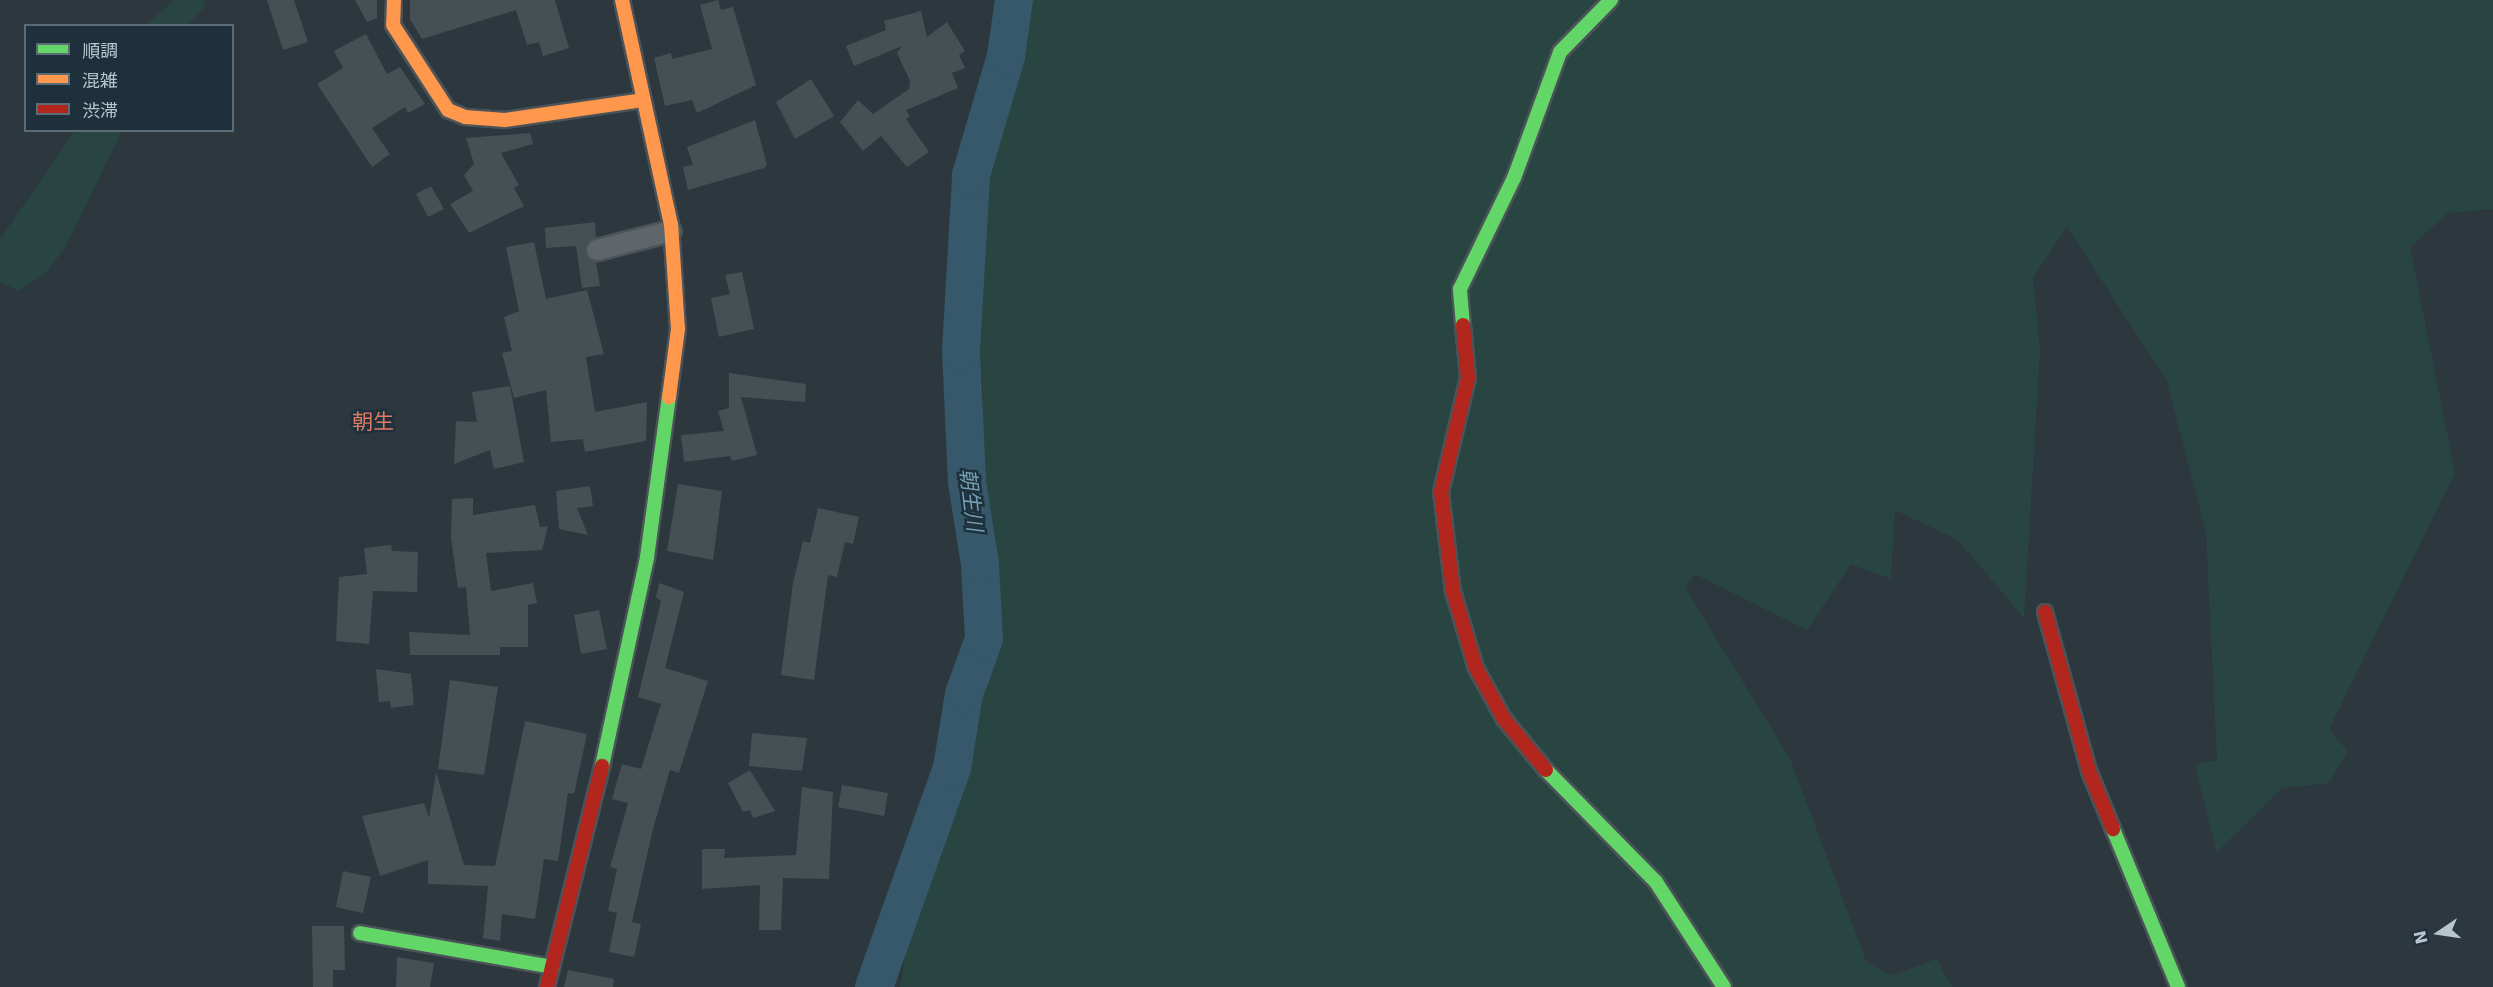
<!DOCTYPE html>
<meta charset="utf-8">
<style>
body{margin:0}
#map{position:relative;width:2493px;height:987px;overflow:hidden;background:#2d383e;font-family:"DejaVu Sans","Noto Sans JP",sans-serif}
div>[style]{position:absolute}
.green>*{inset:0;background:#284542}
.river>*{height:38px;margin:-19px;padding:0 19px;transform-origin:19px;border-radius:19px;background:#36586a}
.building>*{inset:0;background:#454f54}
.roads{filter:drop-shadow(2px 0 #4b5358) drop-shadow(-2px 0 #4b5358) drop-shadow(0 2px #4b5358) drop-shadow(0 -2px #4b5358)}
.street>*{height:20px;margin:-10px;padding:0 10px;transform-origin:10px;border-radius:10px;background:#5e666b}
.fast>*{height:14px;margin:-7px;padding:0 7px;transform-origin:7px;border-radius:7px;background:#63d668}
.slow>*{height:14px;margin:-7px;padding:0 7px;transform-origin:7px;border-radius:7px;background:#ff974d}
.jam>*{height:14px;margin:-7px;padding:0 7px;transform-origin:7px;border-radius:7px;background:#b3261e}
span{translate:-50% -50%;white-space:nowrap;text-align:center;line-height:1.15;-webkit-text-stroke:5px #1e303b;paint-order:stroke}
.neighbourhood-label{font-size:21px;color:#e07b61}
.water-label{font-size:21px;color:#759eb4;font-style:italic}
.legend{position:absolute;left:24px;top:24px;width:210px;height:108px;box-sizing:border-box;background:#1e303b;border:2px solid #5b6c76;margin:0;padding:8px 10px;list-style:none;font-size:18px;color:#b7c5ce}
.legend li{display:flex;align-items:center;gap:12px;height:30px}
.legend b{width:30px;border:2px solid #5b6c76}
.north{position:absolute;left:2409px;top:903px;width:60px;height:60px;-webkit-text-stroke:4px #1e303b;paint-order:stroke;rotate:257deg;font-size:16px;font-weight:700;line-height:24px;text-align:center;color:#b7c5ce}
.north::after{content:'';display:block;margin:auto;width:21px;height:27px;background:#b7c5ce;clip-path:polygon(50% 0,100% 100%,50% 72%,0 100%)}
</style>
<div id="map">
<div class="green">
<div style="clip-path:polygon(175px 0,202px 0,206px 5px,188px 25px,145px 25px)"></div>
<div style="clip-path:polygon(1014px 0,2493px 0,2493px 209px,2448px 213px,2410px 247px,2455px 473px,2329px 729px,2348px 752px,2329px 783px,2282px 788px,2217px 852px,2195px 765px,2217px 760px,2206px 533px,2167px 381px,2067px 227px,2033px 278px,2040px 349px,2024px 618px,1958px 540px,1895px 510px,1891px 579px,1851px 564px,1807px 630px,1695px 574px,1685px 587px,1790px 759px,1866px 961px,1892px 976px,1936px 959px,1953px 987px,900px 987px,926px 840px,952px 768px,980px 596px,983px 378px,963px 223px,1014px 69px)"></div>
<div style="clip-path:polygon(75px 131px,122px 131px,66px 246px,47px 272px,19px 291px,0 282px,0 239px)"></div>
</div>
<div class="river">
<div style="left:874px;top:987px;width:232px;rotate:-70.4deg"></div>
<div style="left:952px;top:768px;width:75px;rotate:-80.8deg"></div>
<div style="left:964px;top:694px;width:59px;rotate:-70deg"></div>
<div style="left:984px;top:639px;width:75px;rotate:-93.1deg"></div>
<div style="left:980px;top:564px;width:83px;rotate:-99deg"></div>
<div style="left:967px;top:482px;width:131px;rotate:-92.6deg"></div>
<div style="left:961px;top:351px;width:176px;rotate:-86.7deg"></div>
<div style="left:971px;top:175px;width:124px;rotate:-73.6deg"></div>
<div style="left:1006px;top:56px;width:57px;rotate:-81.9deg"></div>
</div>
<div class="building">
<div style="clip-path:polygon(267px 0,294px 0,308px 42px,283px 50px)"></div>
<div style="clip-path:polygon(355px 0,377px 0,377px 18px,367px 22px)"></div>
<div style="clip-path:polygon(410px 0,555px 0,569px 48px,543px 56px,539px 42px,527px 45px,516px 10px,422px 39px,410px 19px)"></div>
<div style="clip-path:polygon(718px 0,721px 10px,733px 7px,756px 85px,697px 113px,692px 100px,665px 106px,654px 58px,671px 53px,672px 59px,712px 49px,700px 5px)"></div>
<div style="clip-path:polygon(921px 11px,927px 37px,947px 22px,965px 51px,959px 55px,965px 68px,952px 73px,958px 88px,906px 110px,910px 116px,906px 119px,929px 152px,907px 167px,881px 136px,863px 151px,840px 122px,858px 100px,873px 114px,909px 89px,910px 81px,897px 53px,902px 46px,854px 66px,846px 46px,886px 30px,884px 21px)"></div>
<div style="clip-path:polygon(366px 34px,387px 74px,400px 67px,425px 104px,408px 113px,405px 107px,372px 128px,390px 154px,372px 167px,317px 84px,343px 68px,334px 51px)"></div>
<div style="clip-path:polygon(811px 79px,834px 116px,795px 139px,776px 102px)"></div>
<div style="clip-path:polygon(755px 120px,767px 165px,764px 168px,688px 190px,683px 167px,693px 165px,687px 147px)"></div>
<div style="clip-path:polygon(530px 133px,533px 144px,501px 153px,519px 185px,514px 188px,524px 206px,469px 233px,450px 204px,473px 191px,464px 175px,474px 164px,466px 138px)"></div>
<div style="clip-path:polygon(431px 186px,444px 209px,428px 217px,416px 194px)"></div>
<div style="clip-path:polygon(595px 222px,596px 238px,588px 242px,585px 252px,596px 262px,600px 286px,582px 288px,576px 246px,546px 248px,545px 228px)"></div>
<div style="clip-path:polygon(534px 242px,546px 299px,587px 290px,604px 354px,586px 357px,595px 412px,647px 402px,646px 441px,585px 452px,583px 439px,551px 442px,546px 390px,514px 398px,502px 353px,512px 351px,504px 317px,519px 311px,506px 247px)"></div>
<div style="clip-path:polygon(742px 272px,754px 329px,719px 337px,711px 298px,730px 294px,725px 275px)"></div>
<div style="clip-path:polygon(729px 373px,806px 384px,805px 402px,741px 397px,757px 455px,732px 461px,730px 456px,684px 462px,681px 435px,724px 431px,718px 411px,729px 408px)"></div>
<div style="clip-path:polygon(510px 386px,524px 462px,494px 469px,490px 450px,454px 464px,456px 421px,477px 422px,472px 392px)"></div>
<div style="clip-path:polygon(678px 484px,722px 491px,713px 560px,667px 551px)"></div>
<div style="clip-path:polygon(590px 486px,593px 506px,577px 508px,588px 535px,559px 529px,556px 491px)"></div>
<div style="clip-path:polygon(473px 498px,473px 515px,535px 505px,540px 527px,548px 526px,542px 550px,486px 553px,491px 591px,533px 583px,537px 603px,528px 605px,528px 647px,500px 647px,500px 655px,410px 655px,409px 632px,470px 635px,466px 587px,458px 588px,451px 538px,452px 499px)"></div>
<div style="clip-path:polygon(818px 508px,859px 517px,853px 544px,845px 542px,837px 577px,828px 575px,814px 680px,781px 675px,793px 583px,803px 541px,810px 543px)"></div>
<div style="clip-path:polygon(391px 545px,392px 551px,418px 552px,417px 592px,373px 591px,369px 644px,336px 641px,339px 577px,367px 574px,364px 548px)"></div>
<div style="clip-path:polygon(659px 583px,684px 592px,665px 668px,708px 681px,679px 773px,670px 770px,653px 829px,632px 922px,641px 924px,634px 957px,609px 952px,617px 913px,608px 911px,617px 869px,610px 867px,628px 803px,612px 799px,622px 764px,641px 769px,661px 704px,638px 697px,661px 601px,656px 597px)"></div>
<div style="clip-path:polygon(599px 610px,607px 649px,581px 654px,574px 615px)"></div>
<div style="clip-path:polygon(376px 669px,411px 674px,414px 705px,391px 708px,390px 701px,379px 702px)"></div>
<div style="clip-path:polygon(450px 680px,498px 687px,484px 775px,438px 769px)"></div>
<div style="clip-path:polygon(525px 721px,587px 734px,574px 794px,568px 793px,558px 861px,544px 859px,535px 919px,502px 914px,500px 941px,483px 938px,488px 886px,428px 884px,428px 860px,380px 876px,362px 816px,424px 803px,429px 818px,436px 772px,464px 865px,495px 866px)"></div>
<div style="clip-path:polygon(752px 733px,807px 738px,802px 771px,749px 766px)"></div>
<div style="clip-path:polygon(750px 770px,775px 811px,753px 818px,750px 810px,743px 812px,728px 783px)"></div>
<div style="clip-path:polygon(842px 785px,888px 793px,884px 816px,838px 807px)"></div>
<div style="clip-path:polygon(802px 787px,833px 792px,829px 879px,783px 878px,781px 930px,759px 930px,760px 885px,702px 889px,702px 849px,725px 849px,724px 858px,796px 855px)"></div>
<div style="clip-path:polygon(343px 871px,371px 877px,363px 913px,336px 907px)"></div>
<div style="clip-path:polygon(312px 926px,344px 926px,345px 970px,333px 970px,333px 987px,313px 987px)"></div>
<div style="clip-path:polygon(397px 957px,434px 963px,430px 987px,396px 987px)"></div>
<div style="clip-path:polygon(568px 970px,614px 979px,613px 987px,564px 987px)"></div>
</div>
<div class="roads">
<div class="street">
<div style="left:597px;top:250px;width:76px;rotate:-14.4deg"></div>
</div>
<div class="fast">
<div style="left:1463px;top:325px;width:36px;rotate:-95deg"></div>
<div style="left:1460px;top:289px;width:123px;rotate:-64.1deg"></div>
<div style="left:1514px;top:178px;width:134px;rotate:-69.9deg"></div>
<div style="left:1560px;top:52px;width:73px;rotate:-45.6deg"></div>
<div style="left:602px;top:766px;width:214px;rotate:-77.8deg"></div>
<div style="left:647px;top:557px;width:162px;rotate:-82.2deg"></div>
<div style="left:1546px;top:770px;width:157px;rotate:45.5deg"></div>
<div style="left:1656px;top:882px;width:125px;rotate:57.1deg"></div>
<div style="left:2113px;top:829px;width:171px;rotate:67.6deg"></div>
<div style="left:360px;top:933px;width:195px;rotate:10deg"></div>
</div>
<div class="slow">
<div style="left:394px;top:0;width:25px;rotate:92deg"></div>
<div style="left:393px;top:25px;width:101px;rotate:57.1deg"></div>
<div style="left:448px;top:110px;width:18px;rotate:22deg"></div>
<div style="left:465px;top:117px;width:40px;rotate:4.3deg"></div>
<div style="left:505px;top:120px;width:139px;rotate:-8.2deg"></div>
<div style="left:622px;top:0;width:229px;rotate:77.7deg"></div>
<div style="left:671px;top:224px;width:105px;rotate:86.2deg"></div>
<div style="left:678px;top:329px;width:69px;rotate:97.5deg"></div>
</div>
<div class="jam">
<div style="left:1463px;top:325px;width:53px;rotate:84.6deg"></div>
<div style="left:1468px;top:378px;width:117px;rotate:103.3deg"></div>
<div style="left:1441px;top:492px;width:100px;rotate:83.1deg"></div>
<div style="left:1453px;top:591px;width:80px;rotate:73.4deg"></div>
<div style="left:1476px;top:668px;width:58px;rotate:61.2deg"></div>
<div style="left:1504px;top:719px;width:66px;rotate:50.5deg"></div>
<div style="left:2045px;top:612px;width:165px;rotate:74.5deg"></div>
<div style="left:2089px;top:771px;width:63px;rotate:67.5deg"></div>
<div style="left:547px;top:987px;width:228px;rotate:-76deg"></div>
</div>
</div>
<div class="neighbourhood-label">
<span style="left:373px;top:422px">朝生</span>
</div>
<div class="water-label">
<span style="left:971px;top:500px;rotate:83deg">朝生川</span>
</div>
<ul class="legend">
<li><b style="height:8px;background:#63d668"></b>順調</li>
<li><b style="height:8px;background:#ff974d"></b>混雑</li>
<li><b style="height:8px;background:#b3261e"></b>渋滞</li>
</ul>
<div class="north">N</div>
</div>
